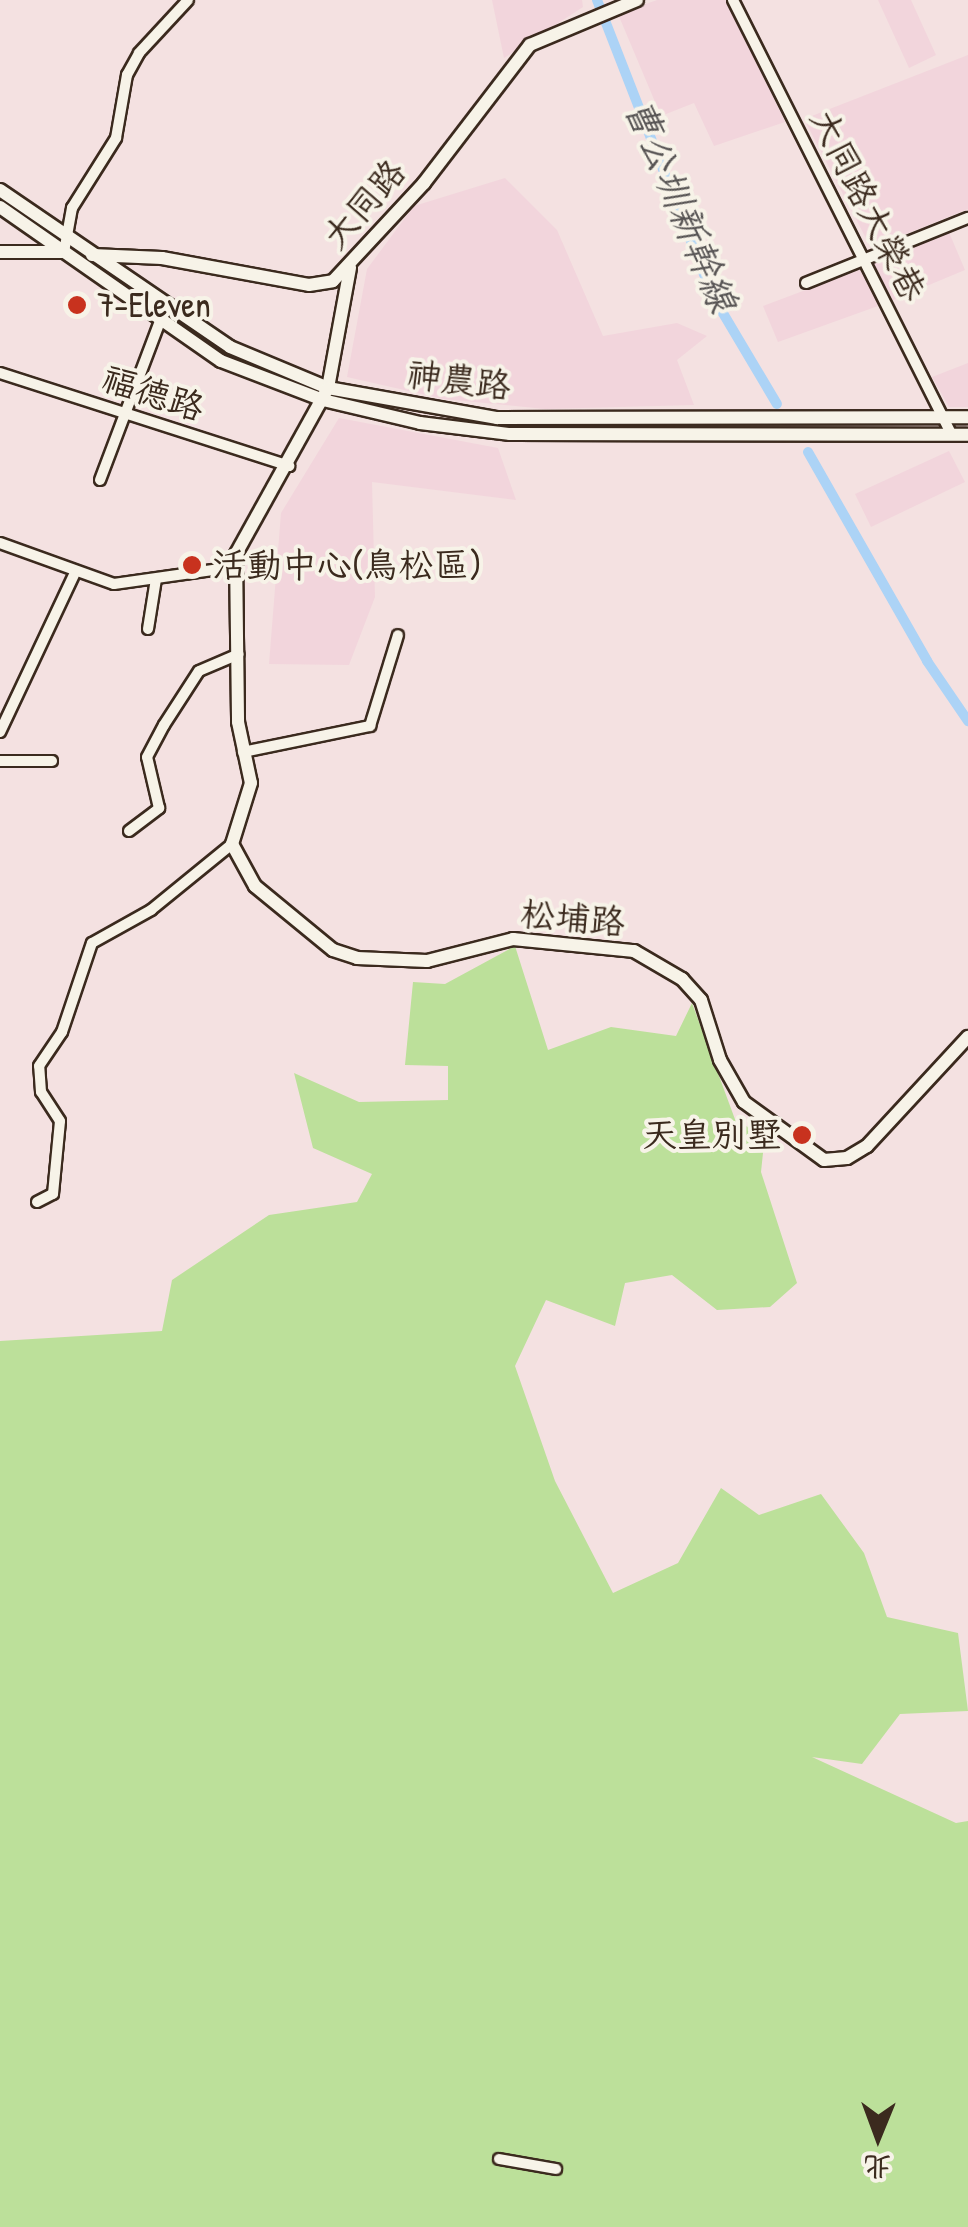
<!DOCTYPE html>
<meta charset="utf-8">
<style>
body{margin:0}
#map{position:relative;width:968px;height:2227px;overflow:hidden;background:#f4e1e1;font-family:"Patrick Hand","LXGW WenKai TC",sans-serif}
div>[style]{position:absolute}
.built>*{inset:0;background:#f2d5dc}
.green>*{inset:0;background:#bce09a}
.canal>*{height:10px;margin:-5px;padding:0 5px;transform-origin:5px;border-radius:5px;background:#acd3f6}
.roads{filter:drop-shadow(2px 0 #3b2a1e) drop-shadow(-2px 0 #3b2a1e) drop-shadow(0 2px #3b2a1e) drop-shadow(0 -2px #3b2a1e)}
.minor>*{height:10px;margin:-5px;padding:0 5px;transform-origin:5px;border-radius:5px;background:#f7f3e8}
.tertiary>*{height:12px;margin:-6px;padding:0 6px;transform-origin:6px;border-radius:6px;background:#f7f3e8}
.dots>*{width:28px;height:28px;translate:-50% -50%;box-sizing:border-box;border:5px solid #f7f3e8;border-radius:50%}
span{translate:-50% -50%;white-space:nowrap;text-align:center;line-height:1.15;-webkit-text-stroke:8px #f7f3e8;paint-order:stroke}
.street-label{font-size:35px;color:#3b2a1e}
.poi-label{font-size:35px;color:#3b2a1e}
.left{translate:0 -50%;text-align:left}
.right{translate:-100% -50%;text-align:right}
.water-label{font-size:38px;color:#575454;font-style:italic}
.north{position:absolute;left:828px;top:2087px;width:100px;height:100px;-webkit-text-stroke:8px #f7f3e8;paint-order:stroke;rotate:181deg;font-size:28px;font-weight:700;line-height:40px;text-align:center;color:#3b2a1e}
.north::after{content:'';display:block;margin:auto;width:35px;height:45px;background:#3b2a1e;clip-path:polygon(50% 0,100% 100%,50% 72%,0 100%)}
</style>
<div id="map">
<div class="built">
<div style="clip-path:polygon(492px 0,582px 0,583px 7px,504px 58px)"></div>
<div style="clip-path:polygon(657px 0,727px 0,785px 122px,714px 146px,694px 103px,661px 116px,618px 14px)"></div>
<div style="clip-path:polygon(878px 0,911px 0,936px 55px,909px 68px)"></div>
<div style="clip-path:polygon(968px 55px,968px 209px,871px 248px,804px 119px)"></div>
<div style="clip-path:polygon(505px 178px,557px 230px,603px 336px,677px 323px,707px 336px,677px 360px,694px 405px,545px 409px,444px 399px,347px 377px,367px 269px,414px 206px)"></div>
<div style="clip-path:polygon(948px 230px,965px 270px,893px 300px,872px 262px)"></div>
<div style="clip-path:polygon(864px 268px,878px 306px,778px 342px,763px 306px)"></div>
<div style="clip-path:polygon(968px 363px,968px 407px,949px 407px,932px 377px)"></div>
<div style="clip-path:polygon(339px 418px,498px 448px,516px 500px,372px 482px,375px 597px,349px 665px,269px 664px,281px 513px)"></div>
<div style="clip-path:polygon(949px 451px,965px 482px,871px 527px,855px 494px)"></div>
</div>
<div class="green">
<div style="clip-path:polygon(515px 946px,548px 1050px,611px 1027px,676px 1036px,692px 1003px,736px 1122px,765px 1134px,761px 1172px,797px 1283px,770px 1307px,717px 1310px,672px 1275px,625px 1283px,615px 1326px,546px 1300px,515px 1366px,555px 1481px,613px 1593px,678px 1563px,721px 1488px,759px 1515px,821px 1494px,864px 1553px,887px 1617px,958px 1633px,968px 1711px,900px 1714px,862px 1764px,812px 1757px,956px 1823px,968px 1821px,968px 2227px,0 2227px,0 1341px,162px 1331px,172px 1280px,269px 1215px,357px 1202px,372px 1174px,313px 1148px,294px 1073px,359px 1102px,448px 1100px,448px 1066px,405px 1065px,413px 982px,445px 984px)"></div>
</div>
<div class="canal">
<div style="left:597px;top:0;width:314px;rotate:68.7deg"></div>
<div style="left:711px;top:293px;width:129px;rotate:59.3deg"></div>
<div style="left:808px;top:452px;width:241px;rotate:60.3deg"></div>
<div style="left:927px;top:661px;width:73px;rotate:55.7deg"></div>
</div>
<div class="roads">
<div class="minor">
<div style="left:733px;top:0;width:487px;rotate:63.3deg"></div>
<div style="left:64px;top:252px;width:45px;rotate:-79.7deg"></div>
<div style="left:72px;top:208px;width:83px;rotate:-57.8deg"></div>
<div style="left:116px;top:138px;width:64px;rotate:-80.1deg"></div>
<div style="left:127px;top:75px;width:25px;rotate:-61deg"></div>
<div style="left:139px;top:53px;width:72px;rotate:-47.2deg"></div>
<div style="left:806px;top:283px;width:175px;rotate:-21.9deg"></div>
<div style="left:0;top:373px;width:304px;rotate:17.8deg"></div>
<div style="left:100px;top:480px;width:184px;rotate:-69.3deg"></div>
<div style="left:0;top:543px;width:121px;rotate:19.8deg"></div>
<div style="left:114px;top:584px;width:121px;rotate:-8.1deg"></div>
<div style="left:148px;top:629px;width:51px;rotate:-80.9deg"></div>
<div style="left:0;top:732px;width:174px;rotate:-64.8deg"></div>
<div style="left:243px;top:752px;width:130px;rotate:-11.6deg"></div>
<div style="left:370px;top:726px;width:95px;rotate:-72.9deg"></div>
<div style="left:0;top:761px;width:52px"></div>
<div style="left:129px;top:831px;width:38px;rotate:-37deg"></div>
<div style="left:159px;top:808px;width:52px;rotate:-103.2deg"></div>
<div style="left:147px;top:757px;width:36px;rotate:-62deg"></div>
<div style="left:164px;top:725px;width:64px;rotate:-57.1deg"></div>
<div style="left:199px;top:671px;width:43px;rotate:-23deg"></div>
<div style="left:37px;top:1202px;width:18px;rotate:-27deg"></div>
<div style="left:53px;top:1194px;width:73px;rotate:-84.5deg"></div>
<div style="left:60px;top:1121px;width:35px;rotate:-123deg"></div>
<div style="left:41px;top:1092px;width:26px;rotate:-94deg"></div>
<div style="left:39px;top:1066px;width:41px;rotate:-55.9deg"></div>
<div style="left:62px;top:1032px;width:94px;rotate:-71.4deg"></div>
<div style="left:92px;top:943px;width:68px;rotate:-29.2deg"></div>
<div style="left:151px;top:910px;width:104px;rotate:-39.2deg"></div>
<div style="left:499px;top:2159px;width:58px;rotate:10deg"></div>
</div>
<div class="tertiary">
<div style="left:0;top:190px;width:278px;rotate:34.3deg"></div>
<div style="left:230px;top:347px;width:106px;rotate:22.7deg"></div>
<div style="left:328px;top:388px;width:172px;rotate:10.1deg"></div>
<div style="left:497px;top:418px;width:471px;rotate:-0.1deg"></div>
<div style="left:0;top:207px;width:269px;rotate:34.9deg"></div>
<div style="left:221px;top:361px;width:109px;rotate:20.9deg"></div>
<div style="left:323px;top:400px;width:100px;rotate:13.3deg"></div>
<div style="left:420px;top:423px;width:91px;rotate:7deg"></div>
<div style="left:510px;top:434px;width:458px;rotate:0.1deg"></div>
<div style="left:0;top:252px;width:62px"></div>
<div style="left:92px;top:255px;width:70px;rotate:2.5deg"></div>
<div style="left:162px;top:258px;width:149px;rotate:10.4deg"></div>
<div style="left:309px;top:285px;width:24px;rotate:-9deg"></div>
<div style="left:333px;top:281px;width:134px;rotate:-47.1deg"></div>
<div style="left:424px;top:183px;width:174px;rotate:-52.5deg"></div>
<div style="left:530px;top:45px;width:116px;rotate:-22.8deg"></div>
<div style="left:350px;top:268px;width:122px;rotate:100.4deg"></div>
<div style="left:328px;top:388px;width:190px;rotate:119deg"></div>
<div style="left:236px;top:554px;width:168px;rotate:89.3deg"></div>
<div style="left:238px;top:722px;width:62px;rotate:78deg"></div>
<div style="left:251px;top:783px;width:64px;rotate:107.3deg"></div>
<div style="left:232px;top:844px;width:48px;rotate:61.3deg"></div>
<div style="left:255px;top:886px;width:101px;rotate:39.4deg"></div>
<div style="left:333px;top:950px;width:25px;rotate:18deg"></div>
<div style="left:357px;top:958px;width:70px;rotate:2.5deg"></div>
<div style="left:427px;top:961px;width:89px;rotate:-14.3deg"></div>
<div style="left:513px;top:939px;width:122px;rotate:5.7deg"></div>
<div style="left:634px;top:951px;width:56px;rotate:30.3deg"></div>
<div style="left:682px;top:979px;width:28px;rotate:48deg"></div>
<div style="left:701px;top:1000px;width:63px;rotate:72.4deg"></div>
<div style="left:720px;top:1060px;width:48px;rotate:60.3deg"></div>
<div style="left:744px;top:1102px;width:99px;rotate:35.9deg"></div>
<div style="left:824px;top:1160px;width:23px;rotate:-5deg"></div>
<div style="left:847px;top:1158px;width:23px;rotate:-31deg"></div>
<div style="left:867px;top:1146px;width:149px;rotate:-47.2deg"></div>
</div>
</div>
<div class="dots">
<div style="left:77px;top:305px;background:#c8321e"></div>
<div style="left:192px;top:565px;background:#c8321e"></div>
<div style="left:802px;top:1135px;background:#c8321e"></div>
</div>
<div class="street-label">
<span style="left:364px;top:204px;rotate:-49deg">大同路</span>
<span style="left:868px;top:205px;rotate:63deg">大同路大榮巷</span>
<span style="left:459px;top:380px;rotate:7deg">神農路</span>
<span style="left:153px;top:393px;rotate:18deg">福德路</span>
<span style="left:573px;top:918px;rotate:5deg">松埔路</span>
</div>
<div class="poi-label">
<span class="left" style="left:97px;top:305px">7-Eleven</span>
<span class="left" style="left:212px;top:565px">活動中心(鳥松區)</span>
<span class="right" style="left:782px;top:1135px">天皇別墅</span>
</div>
<div class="water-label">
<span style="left:681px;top:205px;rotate:67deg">曹公圳新幹線</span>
</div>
<div class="north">北</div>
</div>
